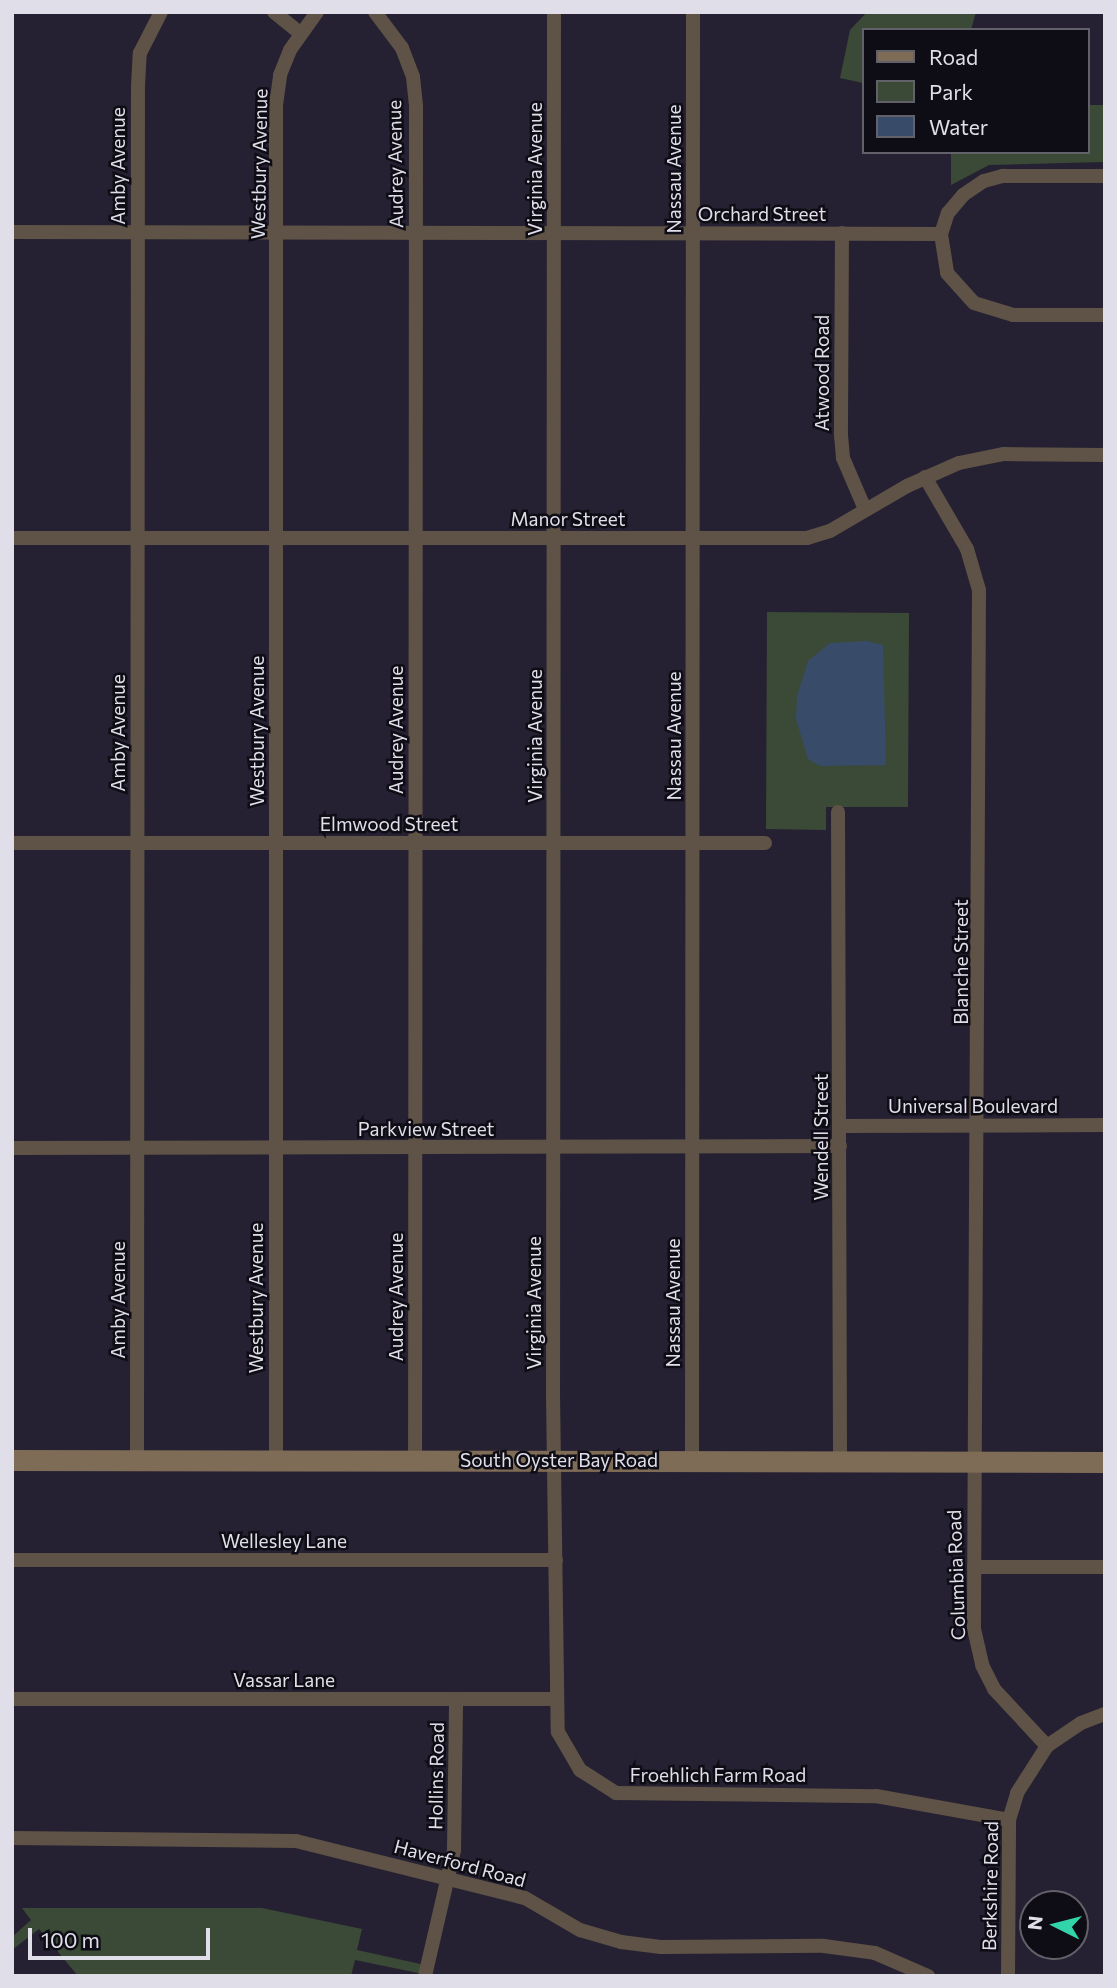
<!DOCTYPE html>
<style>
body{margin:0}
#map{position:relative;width:1117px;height:1988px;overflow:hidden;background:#262132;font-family:Commissioner,sans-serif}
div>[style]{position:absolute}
.green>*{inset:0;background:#3a4a36}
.water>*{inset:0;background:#384c6a}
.minor>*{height:14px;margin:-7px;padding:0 7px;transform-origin:7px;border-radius:7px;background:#5e5346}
.secondary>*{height:21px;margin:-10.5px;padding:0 10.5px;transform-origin:10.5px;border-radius:10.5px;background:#7f6c57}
span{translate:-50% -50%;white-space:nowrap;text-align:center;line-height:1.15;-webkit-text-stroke:5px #0e0c14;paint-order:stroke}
.street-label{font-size:19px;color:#e0dee9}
.frame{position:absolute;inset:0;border:14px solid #e0dee9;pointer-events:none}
.legend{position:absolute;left:862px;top:28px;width:228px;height:126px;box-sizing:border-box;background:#0e0c14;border:2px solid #626069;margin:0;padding:9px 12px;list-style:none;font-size:21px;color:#e0dee9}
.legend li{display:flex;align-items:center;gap:14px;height:35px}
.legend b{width:35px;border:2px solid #626069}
.north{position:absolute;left:1019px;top:1890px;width:70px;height:70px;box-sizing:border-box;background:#0e0c14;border:2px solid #626069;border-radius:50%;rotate:276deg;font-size:19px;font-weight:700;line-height:28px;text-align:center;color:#e0dee9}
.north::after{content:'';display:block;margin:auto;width:24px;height:32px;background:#32d4a9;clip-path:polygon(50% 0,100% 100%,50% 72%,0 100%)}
.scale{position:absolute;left:28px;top:1928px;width:182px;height:32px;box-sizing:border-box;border:4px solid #e0dee9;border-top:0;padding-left:9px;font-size:21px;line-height:24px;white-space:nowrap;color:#e0dee9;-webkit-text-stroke:5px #0e0c14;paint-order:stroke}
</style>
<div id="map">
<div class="green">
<div style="clip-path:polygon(867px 12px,976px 12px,971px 30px,863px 30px,863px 83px,840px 78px,850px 30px)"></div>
<div style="clip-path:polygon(1087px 105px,1105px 105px,1105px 162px,989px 165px,951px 185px,951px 152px,1087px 152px)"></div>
<div style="clip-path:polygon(767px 612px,909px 613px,908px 807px,826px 807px,826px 830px,766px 829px)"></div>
<div style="clip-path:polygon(22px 1908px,262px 1908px,362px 1929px,357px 1950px,425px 1965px,423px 1974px,355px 1960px,351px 1976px,78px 1976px,39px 1929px,12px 1950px,12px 1937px,31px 1920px)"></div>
</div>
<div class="water">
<div style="clip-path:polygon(867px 641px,883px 645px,886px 765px,820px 766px,808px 759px,796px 719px,797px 696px,808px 661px,830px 643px)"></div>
</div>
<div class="minor">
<div style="left:274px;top:12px;width:33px;rotate:39deg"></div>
<div style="left:375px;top:12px;width:45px;rotate:53.1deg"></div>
<div style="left:402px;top:48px;width:31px;rotate:69deg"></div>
<div style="left:413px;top:77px;width:30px;rotate:84deg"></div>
<div style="left:416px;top:107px;width:1353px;rotate:90.04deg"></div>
<div style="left:554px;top:12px;width:1382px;rotate:90.04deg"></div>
<div style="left:553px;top:1394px;width:338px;rotate:89.2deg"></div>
<div style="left:558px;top:1732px;width:44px;rotate:59.9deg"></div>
<div style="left:580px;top:1770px;width:43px;rotate:32.6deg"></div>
<div style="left:616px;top:1793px;width:260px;rotate:0.7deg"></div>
<div style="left:876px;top:1796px;width:135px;rotate:10.2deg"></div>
<div style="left:12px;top:232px;width:929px;rotate:0.12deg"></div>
<div style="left:941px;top:234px;width:22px;rotate:-72deg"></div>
<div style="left:948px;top:213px;width:23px;rotate:-50deg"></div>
<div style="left:963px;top:195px;width:25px;rotate:-34deg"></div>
<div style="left:984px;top:181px;width:20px;rotate:-15deg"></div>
<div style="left:1003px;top:176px;width:102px"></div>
<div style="left:842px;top:233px;width:202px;rotate:90.3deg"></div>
<div style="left:841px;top:435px;width:23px;rotate:85deg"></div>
<div style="left:843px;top:458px;width:56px;rotate:66.7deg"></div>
<div style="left:941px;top:234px;width:39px;rotate:81deg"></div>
<div style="left:947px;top:273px;width:40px;rotate:48deg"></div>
<div style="left:974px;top:303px;width:41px;rotate:17.1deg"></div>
<div style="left:1013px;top:315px;width:92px"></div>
<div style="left:925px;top:477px;width:83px;rotate:59.7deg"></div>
<div style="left:967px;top:549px;width:43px;rotate:73.7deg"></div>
<div style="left:979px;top:590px;width:1039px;rotate:90.28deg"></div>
<div style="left:974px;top:1629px;width:37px;rotate:77deg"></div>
<div style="left:982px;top:1665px;width:27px;rotate:63deg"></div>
<div style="left:994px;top:1689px;width:78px;rotate:47.1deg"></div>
<div style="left:12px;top:538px;width:795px"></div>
<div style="left:807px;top:538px;width:24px;rotate:-17deg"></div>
<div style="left:830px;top:531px;width:89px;rotate:-30.3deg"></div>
<div style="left:907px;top:486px;width:57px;rotate:-23.9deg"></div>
<div style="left:959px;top:463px;width:46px;rotate:-11.3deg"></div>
<div style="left:1004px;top:454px;width:101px;rotate:0.6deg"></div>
<div style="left:838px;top:812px;width:649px;rotate:89.82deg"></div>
<div style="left:12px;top:843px;width:753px"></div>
<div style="left:841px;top:1126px;width:264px;rotate:-0.2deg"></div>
<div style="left:12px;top:1148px;width:828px;rotate:-0.14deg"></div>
<div style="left:137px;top:1460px;width:1374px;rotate:-89.96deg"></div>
<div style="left:138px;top:86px;width:33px;rotate:-87deg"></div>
<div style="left:140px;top:53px;width:46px;rotate:-62.9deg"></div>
<div style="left:276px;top:1460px;width:1355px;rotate:-90deg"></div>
<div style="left:276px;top:105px;width:30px;rotate:-82deg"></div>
<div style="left:280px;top:75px;width:27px;rotate:-68deg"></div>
<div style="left:290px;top:50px;width:47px;rotate:-54.6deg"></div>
<div style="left:692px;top:1460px;width:1448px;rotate:-89.96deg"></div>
<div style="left:12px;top:1560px;width:544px"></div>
<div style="left:974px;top:1567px;width:131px"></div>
<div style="left:12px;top:1699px;width:545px"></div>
<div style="left:12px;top:1838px;width:284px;rotate:0.6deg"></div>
<div style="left:296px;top:1841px;width:236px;rotate:14deg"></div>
<div style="left:525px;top:1898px;width:64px;rotate:30.2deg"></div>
<div style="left:580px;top:1930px;width:43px;rotate:16.3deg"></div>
<div style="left:621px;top:1942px;width:40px;rotate:7.1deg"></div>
<div style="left:661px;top:1947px;width:163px;rotate:-0.4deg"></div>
<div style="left:824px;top:1946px;width:51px;rotate:7.8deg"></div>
<div style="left:875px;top:1953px;width:58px;rotate:23.5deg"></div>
<div style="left:425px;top:1976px;width:129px;rotate:-77deg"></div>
<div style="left:454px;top:1850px;width:151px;rotate:-89.2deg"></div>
<div style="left:1008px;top:1976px;width:156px;rotate:-89.6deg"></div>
<div style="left:1009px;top:1820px;width:28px;rotate:-73deg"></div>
<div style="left:1017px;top:1793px;width:56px;rotate:-57.4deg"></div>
<div style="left:1047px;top:1746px;width:41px;rotate:-34.1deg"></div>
<div style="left:1081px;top:1723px;width:26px;rotate:-21deg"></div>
</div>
<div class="secondary">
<div style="left:12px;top:1460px;width:1093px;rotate:0.1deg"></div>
</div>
<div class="street-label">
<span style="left:259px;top:164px;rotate:-89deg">Westbury Avenue</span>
<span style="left:395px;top:164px;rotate:-91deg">Audrey Avenue</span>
<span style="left:118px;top:166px;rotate:-90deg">Amby Avenue</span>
<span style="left:535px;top:169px;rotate:-90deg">Virginia Avenue</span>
<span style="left:674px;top:169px;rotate:-90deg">Nassau Avenue</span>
<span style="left:762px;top:214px">Orchard Street</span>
<span style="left:822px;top:373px;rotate:-90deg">Atwood Road</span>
<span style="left:568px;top:519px">Manor Street</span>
<span style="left:396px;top:730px;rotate:-90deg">Audrey Avenue</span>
<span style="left:257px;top:731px;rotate:-90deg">Westbury Avenue</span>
<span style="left:118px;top:733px;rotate:-90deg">Amby Avenue</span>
<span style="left:535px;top:736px;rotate:-90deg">Virginia Avenue</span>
<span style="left:674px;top:736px;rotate:-90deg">Nassau Avenue</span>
<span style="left:389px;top:824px">Elmwood Street</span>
<span style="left:961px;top:962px;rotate:-90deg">Blanche Street</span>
<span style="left:973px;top:1106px">Universal Boulevard</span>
<span style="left:426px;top:1129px">Parkview Street</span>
<span style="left:821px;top:1137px;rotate:-90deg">Wendell Street</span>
<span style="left:396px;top:1297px;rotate:-90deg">Audrey Avenue</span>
<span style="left:256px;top:1298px;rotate:-90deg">Westbury Avenue</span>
<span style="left:118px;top:1300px;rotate:-90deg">Amby Avenue</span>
<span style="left:534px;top:1303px;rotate:-90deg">Virginia Avenue</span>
<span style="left:673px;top:1303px;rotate:-90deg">Nassau Avenue</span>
<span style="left:559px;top:1460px">South Oyster Bay Road</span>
<span style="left:284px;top:1541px">Wellesley Lane</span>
<span style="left:956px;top:1575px;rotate:-92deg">Columbia Road</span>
<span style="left:284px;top:1680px">Vassar Lane</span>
<span style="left:718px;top:1775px">Froehlich Farm Road</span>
<span style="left:436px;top:1776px;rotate:-89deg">Hollins Road</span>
<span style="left:460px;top:1863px;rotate:15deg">Haverford Road</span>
<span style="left:990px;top:1886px;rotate:-89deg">Berkshire Road</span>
</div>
<div class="frame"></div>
<ul class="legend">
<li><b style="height:9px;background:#7f6c57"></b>Road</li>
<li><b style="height:19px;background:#3a4a36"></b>Park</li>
<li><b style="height:19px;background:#384c6a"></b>Water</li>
</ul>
<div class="north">N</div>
<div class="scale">100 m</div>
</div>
